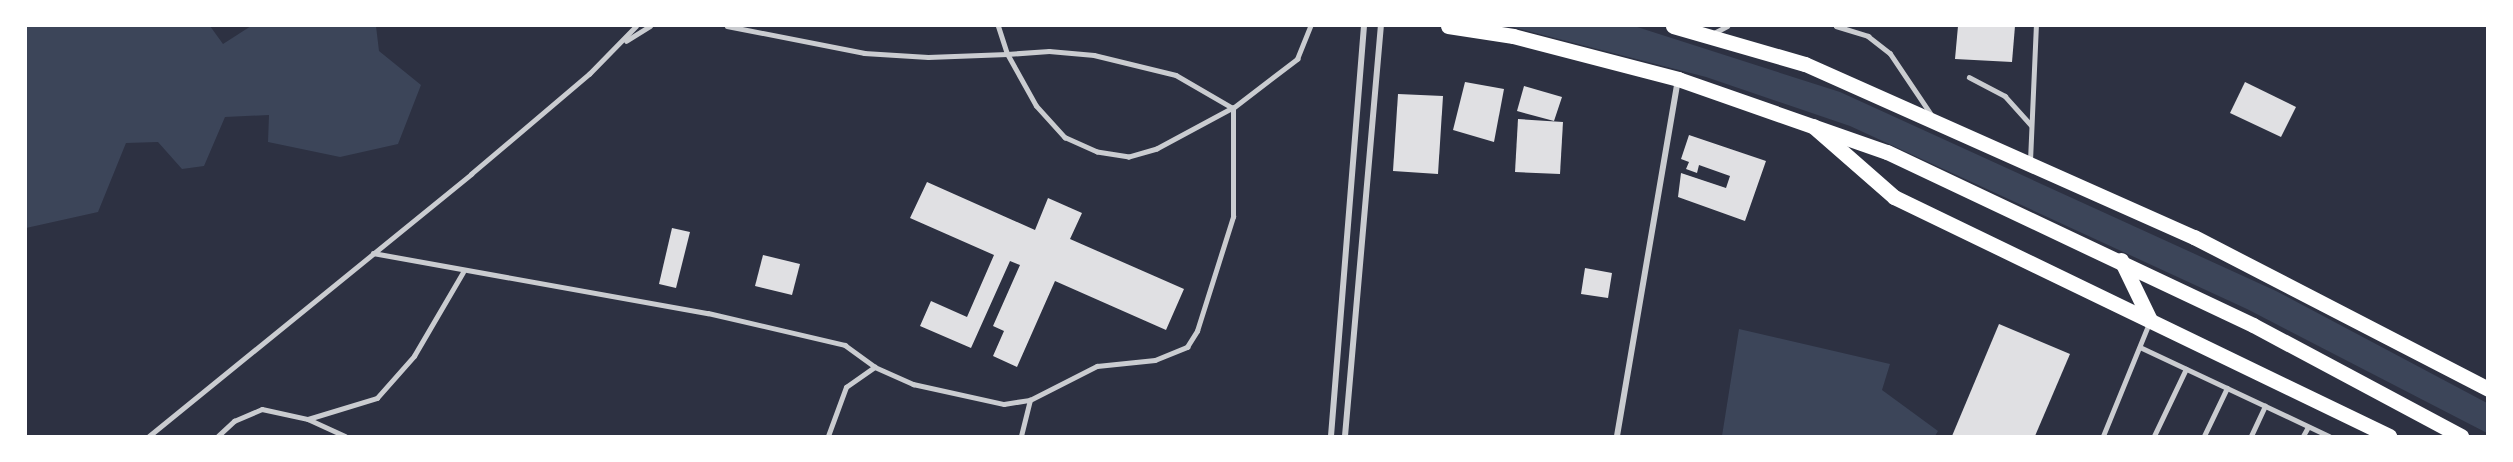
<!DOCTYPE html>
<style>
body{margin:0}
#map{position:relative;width:2513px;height:462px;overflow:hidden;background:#2d3142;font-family:Signika,sans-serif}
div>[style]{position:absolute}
.green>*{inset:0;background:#3c4559}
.building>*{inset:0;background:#e0e0e3}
.service>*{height:4.5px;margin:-2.25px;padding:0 2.25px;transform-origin:2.25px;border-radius:2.25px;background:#caccd0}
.minor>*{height:6px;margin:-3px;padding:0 3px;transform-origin:3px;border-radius:3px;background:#caccd0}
.primary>*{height:15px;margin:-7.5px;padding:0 7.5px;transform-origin:7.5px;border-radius:7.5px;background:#fff}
span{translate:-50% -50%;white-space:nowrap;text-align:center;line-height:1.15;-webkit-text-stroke:4.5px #fff;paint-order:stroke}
.frame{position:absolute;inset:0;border:27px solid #fff;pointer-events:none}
</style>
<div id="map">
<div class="green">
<div style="clip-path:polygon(26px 26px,210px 26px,223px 44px,251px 26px,376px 26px,379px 51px,421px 85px,398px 144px,340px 157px,268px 142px,269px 115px,225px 117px,204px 166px,182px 169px,158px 142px,126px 143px,98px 212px,26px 228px)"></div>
<div style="clip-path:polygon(1509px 26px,1634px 26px,1840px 92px,2276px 291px,2487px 403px,2487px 433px,2247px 309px,1850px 126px,1706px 77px)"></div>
<div style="clip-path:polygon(1739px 329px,1890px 364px,1882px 390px,1938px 431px,1935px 436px,1722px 436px)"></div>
</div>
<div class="building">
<div style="clip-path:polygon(1958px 26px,2015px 26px,2012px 62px,1955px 59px)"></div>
<div style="clip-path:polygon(1465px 82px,1504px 89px,1494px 142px,1453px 130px)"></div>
<div style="clip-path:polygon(2245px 82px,2296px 107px,2281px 137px,2230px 113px)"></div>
<div style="clip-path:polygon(1524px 86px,1562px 97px,1554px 121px,1517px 111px)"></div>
<div style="clip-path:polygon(1398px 94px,1443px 96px,1438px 174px,1393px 171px)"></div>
<div style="clip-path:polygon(1518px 119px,1563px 122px,1560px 174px,1515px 172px)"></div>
<div style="clip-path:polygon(1689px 135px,1766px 161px,1745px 221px,1678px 197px,1681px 173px,1726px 188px,1730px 176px,1699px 165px,1697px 173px,1686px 169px,1689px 162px,1681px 159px)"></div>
<div style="clip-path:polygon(927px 182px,1035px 230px,1048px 198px,1082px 213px,1070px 239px,1184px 289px,1166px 330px,1055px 281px,1017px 367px,993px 356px,1004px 331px,993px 326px,1020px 265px,1010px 261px,971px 348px,920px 326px,931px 301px,967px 317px,994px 255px,910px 218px)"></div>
<div style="clip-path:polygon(672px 228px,690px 232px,676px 288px,659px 284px)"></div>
<div style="clip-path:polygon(763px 255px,800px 264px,792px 295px,755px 286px)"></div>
<div style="clip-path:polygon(1585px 268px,1612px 273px,1608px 298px,1581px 294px)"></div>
<div style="clip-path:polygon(1999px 324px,2070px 354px,2035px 436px,1952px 436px)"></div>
</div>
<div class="service">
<div style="left:727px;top:26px;width:140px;rotate:11.1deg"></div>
<div style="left:864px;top:53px;width:64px;rotate:3.6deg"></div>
<div style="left:928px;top:57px;width:79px;rotate:-2.2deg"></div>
<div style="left:1007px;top:54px;width:42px;rotate:-4.1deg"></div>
<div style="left:1049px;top:51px;width:45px;rotate:5.1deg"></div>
<div style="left:1094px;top:55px;width:84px;rotate:13.7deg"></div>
<div style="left:1176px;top:75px;width:66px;rotate:30.1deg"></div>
<div style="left:1233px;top:108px;width:86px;rotate:151.7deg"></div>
<div style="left:1157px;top:149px;width:29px;rotate:164deg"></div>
<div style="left:1129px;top:157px;width:32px;rotate:-171deg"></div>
<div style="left:1097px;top:152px;width:35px;rotate:-156deg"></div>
<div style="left:1065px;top:138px;width:43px;rotate:-132.2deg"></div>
<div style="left:1036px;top:106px;width:60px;rotate:-119.1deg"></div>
<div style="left:1007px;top:54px;width:29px;rotate:-108deg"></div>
<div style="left:1836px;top:26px;width:34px;rotate:17deg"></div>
<div style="left:1868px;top:36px;width:28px;rotate:38deg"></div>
<div style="left:1890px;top:53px;width:73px;rotate:56.1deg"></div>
<div style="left:1714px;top:33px;width:15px;rotate:-28deg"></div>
<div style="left:626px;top:41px;width:28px;rotate:-32deg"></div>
<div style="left:1969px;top:77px;width:41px;rotate:27.8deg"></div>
<div style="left:2005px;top:96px;width:39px;rotate:48deg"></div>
<div style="left:2030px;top:161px;width:135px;rotate:-87.5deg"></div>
<div style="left:373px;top:253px;width:340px;rotate:10.2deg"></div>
<div style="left:708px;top:313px;width:141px;rotate:13.1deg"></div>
<div style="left:845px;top:345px;width:37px;rotate:36deg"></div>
<div style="left:875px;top:367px;width:42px;rotate:24.1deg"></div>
<div style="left:913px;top:384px;width:93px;rotate:12.4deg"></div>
<div style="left:1004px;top:404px;width:26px;rotate:-9deg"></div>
<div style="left:1030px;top:400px;width:75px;rotate:-26.9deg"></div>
<div style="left:1097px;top:366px;width:58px;rotate:-5.9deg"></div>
<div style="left:1155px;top:360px;width:35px;rotate:-22deg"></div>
<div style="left:1187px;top:347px;width:19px;rotate:-58deg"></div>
<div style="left:1197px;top:331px;width:120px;rotate:-72.5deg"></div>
<div style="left:1233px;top:217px;width:109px;rotate:-90deg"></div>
<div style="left:1233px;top:108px;width:81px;rotate:-37.4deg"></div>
<div style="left:1297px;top:59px;width:35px;rotate:-68deg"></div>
<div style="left:2140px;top:347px;width:209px;rotate:25.2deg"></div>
<div style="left:308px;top:419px;width:41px;rotate:24.7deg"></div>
<div style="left:149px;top:436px;width:415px;rotate:-39.1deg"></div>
<div style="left:471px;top:174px;width:155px;rotate:-40.3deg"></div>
<div style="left:589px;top:74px;width:67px;rotate:-45.6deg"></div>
<div style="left:218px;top:436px;width:22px;rotate:-43deg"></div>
<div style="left:234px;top:421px;width:30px;rotate:-23deg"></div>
<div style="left:262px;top:409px;width:47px;rotate:12.3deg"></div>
<div style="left:308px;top:419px;width:72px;rotate:-16.9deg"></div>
<div style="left:377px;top:398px;width:56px;rotate:-48.6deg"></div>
<div style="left:414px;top:356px;width:97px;rotate:-59.7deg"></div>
<div style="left:828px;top:436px;width:52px;rotate:-69.8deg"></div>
<div style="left:846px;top:387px;width:35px;rotate:-35deg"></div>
<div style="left:1021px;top:436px;width:37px;rotate:-76deg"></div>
<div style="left:2103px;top:436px;width:122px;rotate:-67.8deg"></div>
<div style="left:2154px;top:436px;width:74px;rotate:-64.5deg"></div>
<div style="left:2204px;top:436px;width:53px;rotate:-64.4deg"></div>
<div style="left:2251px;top:436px;width:33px;rotate:-65deg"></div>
<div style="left:2303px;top:436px;width:10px;rotate:-61deg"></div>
</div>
<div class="minor">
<div style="left:1331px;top:436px;width:411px;rotate:-85.4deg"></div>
<div style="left:1345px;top:436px;width:412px;rotate:-85deg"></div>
<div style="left:1617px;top:436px;width:362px;rotate:-80.3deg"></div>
</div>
<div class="primary">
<div style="left:1448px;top:26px;width:66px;rotate:8.7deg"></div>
<div style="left:1513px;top:36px;width:171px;rotate:14.6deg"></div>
<div style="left:1678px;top:79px;width:221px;rotate:19.3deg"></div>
<div style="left:1887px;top:152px;width:405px;rotate:25.3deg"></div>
<div style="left:2253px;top:325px;width:236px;rotate:28.1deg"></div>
<div style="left:1673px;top:26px;width:137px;rotate:16.1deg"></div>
<div style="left:1805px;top:64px;width:426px;rotate:24deg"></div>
<div style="left:2194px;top:237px;width:331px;rotate:27.3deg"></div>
<div style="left:1813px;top:126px;width:108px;rotate:41.2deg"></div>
<div style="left:1894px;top:197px;width:550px;rotate:25.77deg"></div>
<div style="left:2121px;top:260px;width:67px;rotate:64.2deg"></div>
</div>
<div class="frame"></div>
</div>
